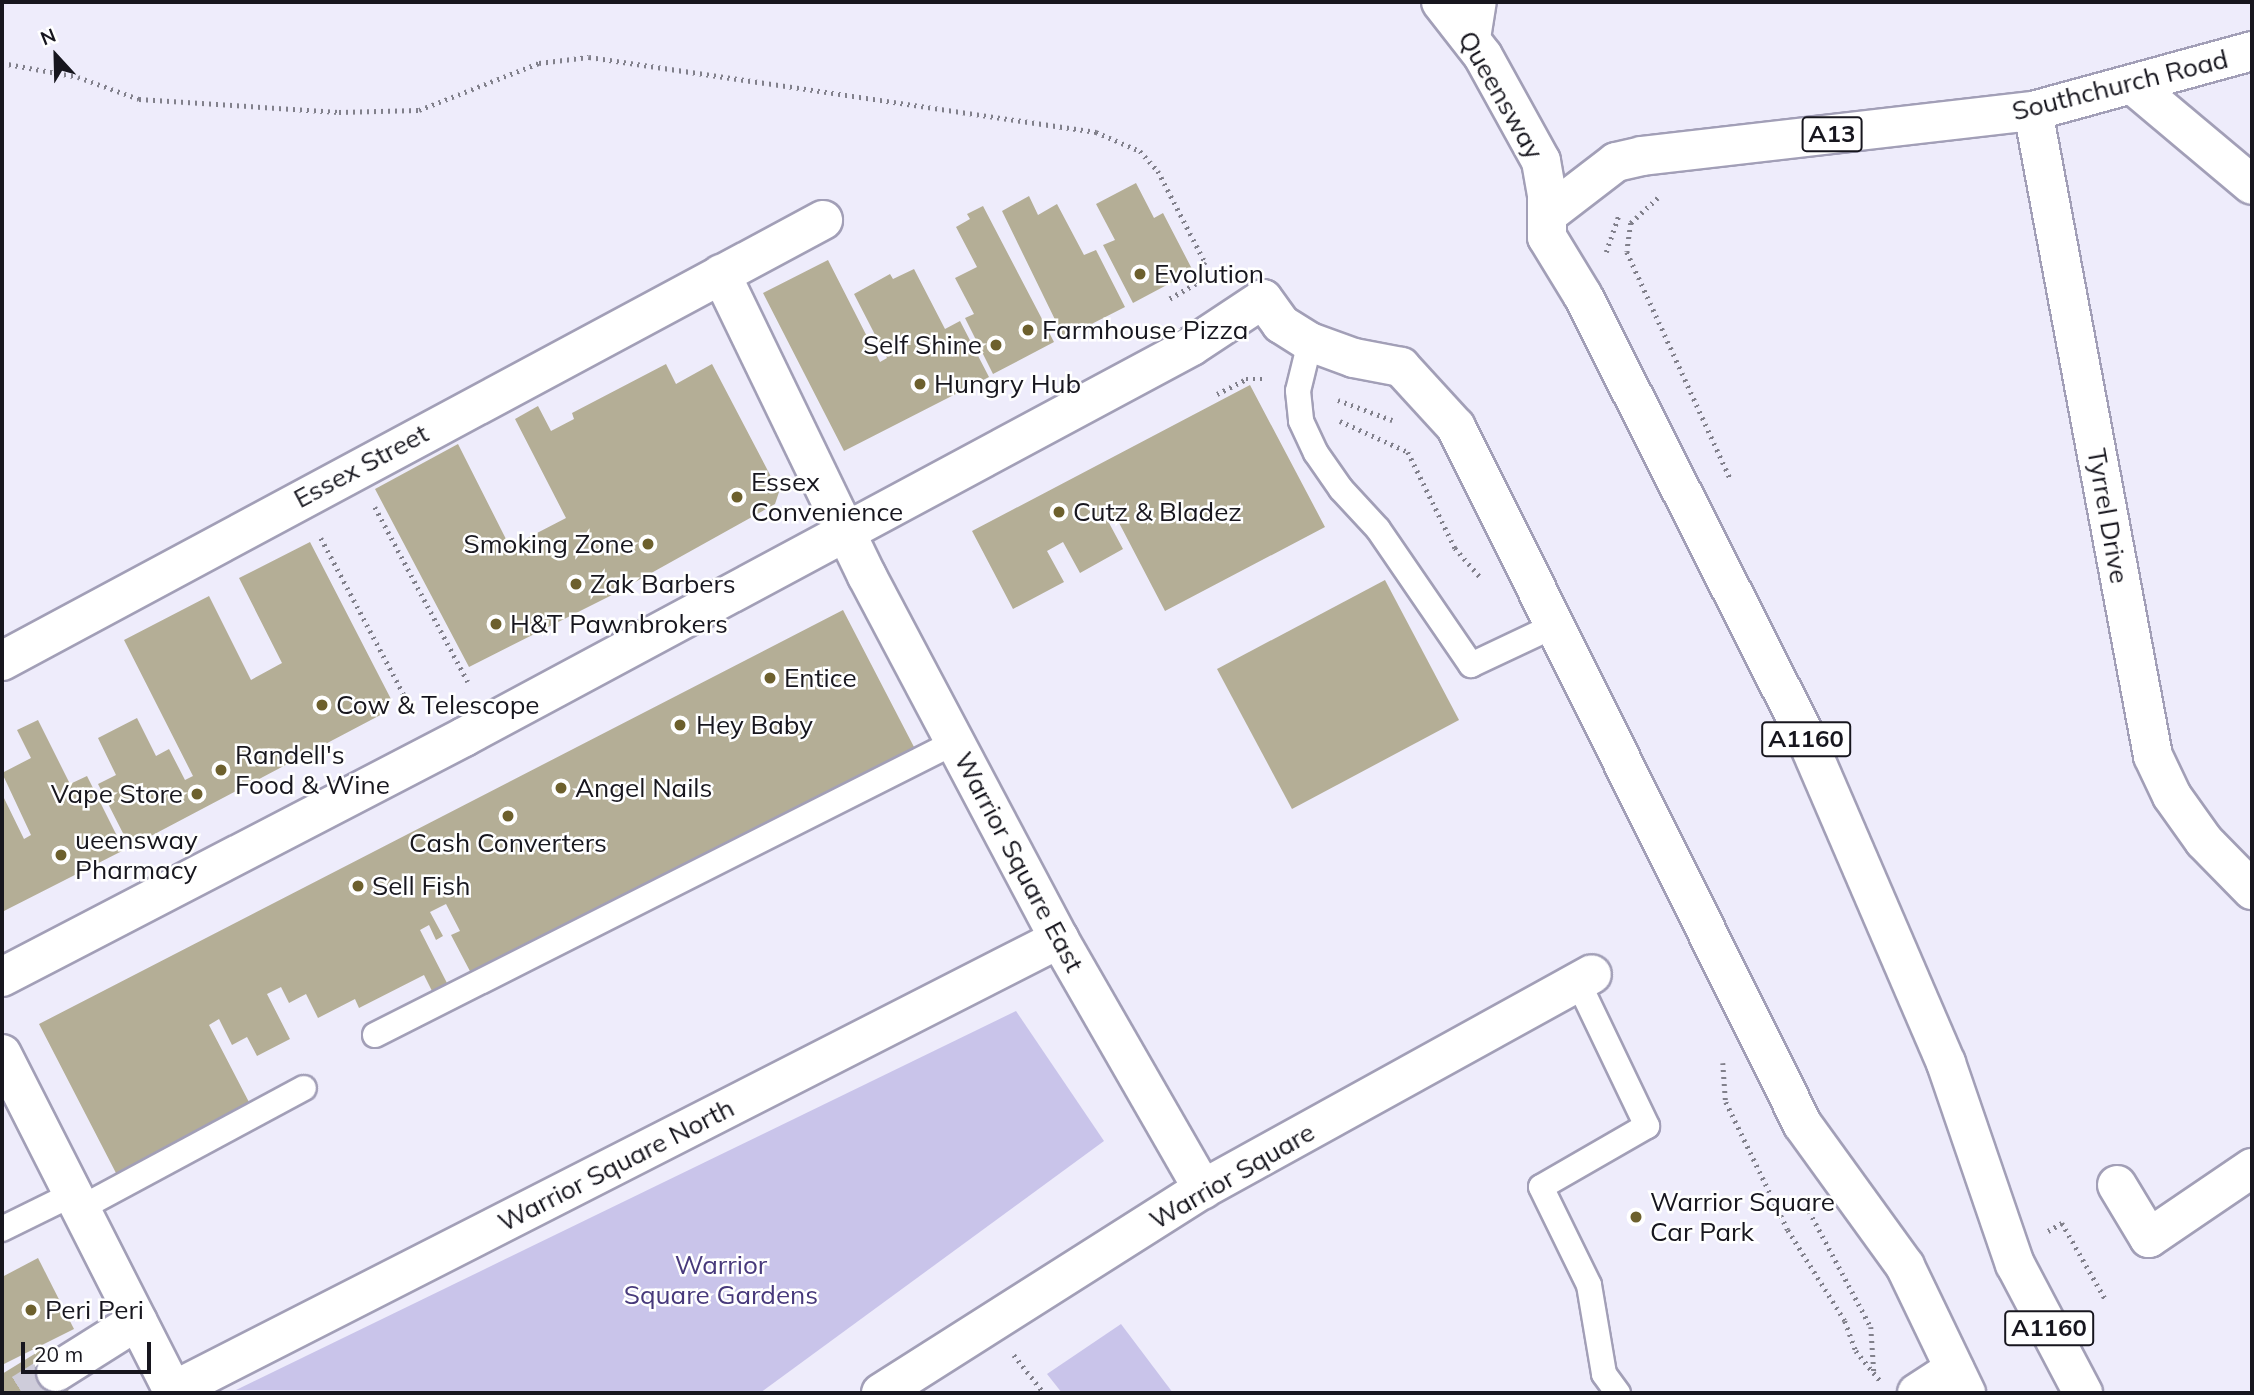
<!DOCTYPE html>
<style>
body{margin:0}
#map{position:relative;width:2254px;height:1395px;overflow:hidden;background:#eeecfb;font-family:Mulish,sans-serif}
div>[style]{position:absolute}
.green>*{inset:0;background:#c9c4ea}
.building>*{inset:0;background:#b4ae96}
.minor-tunnel>*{height:38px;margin-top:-19px;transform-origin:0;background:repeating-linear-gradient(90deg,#ceccda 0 38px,transparent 0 57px)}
.path>*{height:4.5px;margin-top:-2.25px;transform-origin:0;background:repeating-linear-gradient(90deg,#81808b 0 2px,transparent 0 7px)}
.roads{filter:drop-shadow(2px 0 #a29fb7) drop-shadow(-2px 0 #a29fb7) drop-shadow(0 2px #a29fb7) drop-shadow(0 -2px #a29fb7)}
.service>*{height:24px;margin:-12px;padding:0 12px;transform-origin:12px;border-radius:12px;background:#fff}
.minor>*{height:38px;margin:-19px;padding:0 19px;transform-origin:19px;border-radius:19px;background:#fff}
.tertiary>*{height:38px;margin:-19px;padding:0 19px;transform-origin:19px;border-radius:19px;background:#fff}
.secondary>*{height:38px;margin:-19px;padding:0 19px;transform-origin:19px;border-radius:19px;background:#fff}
.primary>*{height:38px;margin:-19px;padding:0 19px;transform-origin:19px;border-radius:19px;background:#fff}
.dots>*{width:19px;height:19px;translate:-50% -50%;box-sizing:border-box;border:4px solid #fff;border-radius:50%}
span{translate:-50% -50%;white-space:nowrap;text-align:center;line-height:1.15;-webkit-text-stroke:5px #fff;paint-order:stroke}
.shield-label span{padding:2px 5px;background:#fff;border:2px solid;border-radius:5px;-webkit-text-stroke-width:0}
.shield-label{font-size:24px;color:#17161e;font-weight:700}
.street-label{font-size:26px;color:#17161e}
.poi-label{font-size:26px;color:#17161e}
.left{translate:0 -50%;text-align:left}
.right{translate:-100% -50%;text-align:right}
.park-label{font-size:26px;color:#47397b}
.frame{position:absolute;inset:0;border:4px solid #17161e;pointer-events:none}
.north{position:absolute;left:21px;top:21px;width:70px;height:70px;-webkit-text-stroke:5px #fff;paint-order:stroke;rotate:338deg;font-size:19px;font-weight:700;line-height:28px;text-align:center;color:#17161e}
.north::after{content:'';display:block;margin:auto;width:24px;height:32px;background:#17161e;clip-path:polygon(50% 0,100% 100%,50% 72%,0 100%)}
.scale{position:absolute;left:21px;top:1342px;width:130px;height:32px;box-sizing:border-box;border:4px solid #17161e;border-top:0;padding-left:9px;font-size:21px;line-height:24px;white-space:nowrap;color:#17161e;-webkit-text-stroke:5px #fff;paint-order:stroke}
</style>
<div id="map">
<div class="green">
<div style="clip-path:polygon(1016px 1011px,1104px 1141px,760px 1393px,236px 1390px)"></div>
<div style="clip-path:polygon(1121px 1324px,1173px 1393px,1062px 1393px,1047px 1374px)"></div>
</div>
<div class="building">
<div style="clip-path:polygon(1136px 183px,1154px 218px,1163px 213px,1193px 271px,1133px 303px,1103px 245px,1115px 240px,1096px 204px)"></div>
<div style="clip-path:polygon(1029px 196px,1038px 215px,1057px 204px,1084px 255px,1096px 250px,1125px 307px,1064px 338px,1002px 211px)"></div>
<div style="clip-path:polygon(983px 206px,1054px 342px,993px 374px,965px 318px,974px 314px,955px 278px,977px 267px,956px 227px,970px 219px,967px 214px)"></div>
<div style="clip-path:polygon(828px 260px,880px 362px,887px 358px,854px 294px,890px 274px,893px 279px,914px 269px,945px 329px,960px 321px,989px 377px,844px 451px,763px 293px)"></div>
<div style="clip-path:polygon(666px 364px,676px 384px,712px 364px,779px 492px,775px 504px,610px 596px,469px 667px,375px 489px,458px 444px,510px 547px,566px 518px,515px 419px,538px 406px,551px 431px,574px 419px,572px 413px)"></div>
<div style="clip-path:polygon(1250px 385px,1325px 527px,1165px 611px,1116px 517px,1108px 521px,1123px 549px,1080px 573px,1063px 542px,1047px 551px,1064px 582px,1013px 609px,972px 531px)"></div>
<div style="clip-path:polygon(310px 542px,392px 701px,388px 711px,130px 847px,98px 784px,116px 775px,98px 738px,137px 718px,156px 756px,169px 749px,185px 780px,193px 776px,124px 640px,209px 596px,251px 680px,282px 663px,239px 578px)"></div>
<div style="clip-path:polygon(1385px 580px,1459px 720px,1292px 809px,1217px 669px)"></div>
<div style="clip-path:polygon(843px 610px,914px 747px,472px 975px,451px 935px,460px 931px,446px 904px,430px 912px,443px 936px,436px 940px,429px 925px,420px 930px,449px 987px,434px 995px,424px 975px,359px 1008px,355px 999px,318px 1018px,306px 994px,289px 1003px,281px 987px,267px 994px,290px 1039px,257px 1056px,247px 1037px,232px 1045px,219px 1019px,209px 1025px,251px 1106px,117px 1175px,39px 1024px)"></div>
<div style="clip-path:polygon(38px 720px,70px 784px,87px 776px,124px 850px,2px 912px,2px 794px,24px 839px,31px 835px,2px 773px,31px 758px,17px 730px)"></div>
<div style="clip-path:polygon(38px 1258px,74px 1329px,2px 1365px,2px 1277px)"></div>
<div style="clip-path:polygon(41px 1350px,70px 1393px,2px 1393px,2px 1374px)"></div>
</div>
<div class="minor-tunnel">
<div style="left:22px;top:1393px;width:40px;rotate:-32deg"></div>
</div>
<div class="path">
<div style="left:2px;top:63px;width:77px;rotate:10.4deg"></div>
<div style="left:78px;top:77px;width:65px;rotate:19.8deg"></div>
<div style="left:139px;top:99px;width:200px;rotate:3.7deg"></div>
<div style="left:339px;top:112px;width:80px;rotate:-1.4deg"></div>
<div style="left:419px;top:110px;width:129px;rotate:-21.4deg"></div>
<div style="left:539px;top:63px;width:50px;rotate:-6.8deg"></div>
<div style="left:589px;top:57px;width:513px;rotate:8.41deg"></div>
<div style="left:1096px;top:132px;width:48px;rotate:23.4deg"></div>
<div style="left:1140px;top:151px;width:27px;rotate:48deg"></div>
<div style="left:1158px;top:171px;width:102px;rotate:62.7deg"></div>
<div style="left:1205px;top:262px;width:24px;rotate:112deg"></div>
<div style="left:1196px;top:284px;width:32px;rotate:150deg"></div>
<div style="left:1658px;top:198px;width:37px;rotate:137deg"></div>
<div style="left:1631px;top:223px;width:29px;rotate:98deg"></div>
<div style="left:1627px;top:252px;width:251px;rotate:65.5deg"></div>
<div style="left:1606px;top:252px;width:39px;rotate:-71deg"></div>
<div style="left:1217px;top:394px;width:33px;rotate:-27deg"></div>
<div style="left:1246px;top:379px;width:18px"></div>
<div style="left:1338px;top:400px;width:58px;rotate:20.3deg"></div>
<div style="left:1340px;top:421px;width:75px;rotate:24.5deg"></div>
<div style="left:1408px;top:452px;width:107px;rotate:63.9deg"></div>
<div style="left:1455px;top:548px;width:40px;rotate:49deg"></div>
<div style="left:375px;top:507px;width:198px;rotate:62deg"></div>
<div style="left:321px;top:538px;width:195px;rotate:62.1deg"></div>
<div style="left:1723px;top:1063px;width:39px;rotate:86deg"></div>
<div style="left:1726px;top:1102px;width:142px;rotate:64.2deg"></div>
<div style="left:1788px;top:1230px;width:107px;rotate:57.9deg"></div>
<div style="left:1845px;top:1321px;width:32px;rotate:70deg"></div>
<div style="left:1856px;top:1351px;width:38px;rotate:51deg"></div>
<div style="left:1806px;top:1205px;width:138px;rotate:62deg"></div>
<div style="left:1871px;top:1327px;width:45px;rotate:86.2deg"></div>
<div style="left:2048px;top:1231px;width:16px;rotate:-30deg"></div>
<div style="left:2062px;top:1223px;width:89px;rotate:60.3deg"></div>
<div style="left:1014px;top:1355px;width:48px;rotate:51.7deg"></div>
</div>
<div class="roads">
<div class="service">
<div style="left:1310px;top:342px;width:50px;rotate:103.8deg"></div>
<div style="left:1298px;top:391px;width:30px;rotate:84deg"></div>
<div style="left:1301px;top:421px;width:35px;rotate:65deg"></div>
<div style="left:1316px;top:453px;width:44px;rotate:55.2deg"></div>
<div style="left:1341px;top:489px;width:54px;rotate:47.2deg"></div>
<div style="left:1378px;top:529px;width:165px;rotate:55.6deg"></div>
<div style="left:1471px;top:665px;width:94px;rotate:-25.2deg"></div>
<div style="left:1578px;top:982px;width:160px;rotate:64.4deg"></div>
<div style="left:1647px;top:1126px;width:122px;rotate:150.1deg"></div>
<div style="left:1541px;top:1187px;width:109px;rotate:63.9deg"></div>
<div style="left:1589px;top:1285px;width:90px;rotate:80.4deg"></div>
<div style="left:1604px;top:1374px;width:24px;rotate:54deg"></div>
<div style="left:375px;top:1035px;width:650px;rotate:-26.8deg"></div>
<div style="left:81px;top:1208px;width:253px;rotate:-28.3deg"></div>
<div style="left:2px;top:1229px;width:79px;rotate:-26.2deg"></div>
</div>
<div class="minor">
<div style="left:2133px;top:85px;width:155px;rotate:40deg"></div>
<div style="left:2033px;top:111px;width:656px;rotate:79.46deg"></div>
<div style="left:2153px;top:756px;width:44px;rotate:64.6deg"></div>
<div style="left:2172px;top:796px;width:55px;rotate:54.6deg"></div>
<div style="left:2204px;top:841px;width:69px;rotate:45.6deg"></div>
<div style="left:721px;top:274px;width:335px;rotate:64.2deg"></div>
<div style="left:867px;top:576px;width:411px;rotate:62.1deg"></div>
<div style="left:1059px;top:939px;width:289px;rotate:60.1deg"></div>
<div style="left:2px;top:661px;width:932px;rotate:-28.24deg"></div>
<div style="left:2px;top:977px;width:521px;rotate:-27.45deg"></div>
<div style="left:464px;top:737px;width:826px;rotate:-28.24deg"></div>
<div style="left:1192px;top:346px;width:85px;rotate:-33.5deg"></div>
<div style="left:2117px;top:1185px;width:62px;rotate:58.9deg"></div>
<div style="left:2149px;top:1238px;width:125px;rotate:-34.2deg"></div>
<div style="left:56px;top:1372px;width:96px;rotate:-32.2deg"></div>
<div style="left:173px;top:1391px;width:995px;rotate:-27.03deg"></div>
<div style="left:881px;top:1393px;width:381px;rotate:-32.4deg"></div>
<div style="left:1203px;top:1189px;width:444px;rotate:-28.9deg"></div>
<div style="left:1917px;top:1393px;width:44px;rotate:-33deg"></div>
</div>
<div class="tertiary">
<div style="left:2px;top:1054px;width:380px;rotate:63.1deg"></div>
</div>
<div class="secondary">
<div style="left:1471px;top:38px;width:36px;rotate:-81deg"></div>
</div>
<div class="primary">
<div style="left:1441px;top:2px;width:68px;rotate:52.1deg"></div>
<div style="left:1483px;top:56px;width:120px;rotate:61.1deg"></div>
<div style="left:1541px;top:161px;width:34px;rotate:80deg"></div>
<div style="left:1547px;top:194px;width:43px;rotate:90deg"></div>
<div style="left:1547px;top:237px;width:69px;rotate:58.6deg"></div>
<div style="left:1583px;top:296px;width:495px;rotate:63.2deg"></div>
<div style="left:1806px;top:738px;width:354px;rotate:66.7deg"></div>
<div style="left:1946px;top:1063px;width:213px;rotate:71.1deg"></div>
<div style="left:2015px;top:1264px;width:146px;rotate:62.2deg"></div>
<div style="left:1547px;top:215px;width:87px;rotate:-37.5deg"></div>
<div style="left:1616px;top:162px;width:27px;rotate:-13deg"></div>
<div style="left:1642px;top:156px;width:394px;rotate:-6.6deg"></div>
<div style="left:2033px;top:111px;width:227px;rotate:-15.3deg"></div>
<div style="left:1263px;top:299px;width:31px;rotate:54deg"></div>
<div style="left:1281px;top:324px;width:34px;rotate:32deg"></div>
<div style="left:1310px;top:342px;width:47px;rotate:20deg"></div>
<div style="left:1354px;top:358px;width:48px;rotate:10.8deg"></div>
<div style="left:1401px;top:367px;width:81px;rotate:47.5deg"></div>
<div style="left:1456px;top:427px;width:779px;rotate:63.57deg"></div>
<div style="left:1803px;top:1125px;width:174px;rotate:54.1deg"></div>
<div style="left:1905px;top:1266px;width:141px;rotate:64.3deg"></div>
</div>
</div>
<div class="dots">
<div style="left:1140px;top:274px;background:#6d602d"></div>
<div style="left:1028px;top:330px;background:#6d602d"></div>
<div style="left:996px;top:345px;background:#6d602d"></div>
<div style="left:920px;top:384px;background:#6d602d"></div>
<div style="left:737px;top:497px;background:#6d602d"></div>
<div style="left:1059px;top:512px;background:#6d602d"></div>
<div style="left:648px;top:544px;background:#6d602d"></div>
<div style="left:576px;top:584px;background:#6d602d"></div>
<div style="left:496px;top:624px;background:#6d602d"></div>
<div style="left:770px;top:678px;background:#6d602d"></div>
<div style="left:322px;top:705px;background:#6d602d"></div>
<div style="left:680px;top:725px;background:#6d602d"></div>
<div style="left:221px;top:770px;background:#6d602d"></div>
<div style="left:561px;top:788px;background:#6d602d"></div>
<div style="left:197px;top:794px;background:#6d602d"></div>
<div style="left:508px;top:816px;background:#6d602d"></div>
<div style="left:61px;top:855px;background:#6d602d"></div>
<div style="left:358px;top:886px;background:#6d602d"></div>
<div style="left:1636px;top:1217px;background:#6d602d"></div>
<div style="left:31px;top:1310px;background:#6d602d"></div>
</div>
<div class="shield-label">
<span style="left:1832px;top:134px">A13</span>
<span style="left:1806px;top:739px">A1160</span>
<span style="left:2049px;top:1328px">A1160</span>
</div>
<div class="street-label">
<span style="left:2120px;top:85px;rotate:-14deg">Southchurch Road</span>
<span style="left:1501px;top:95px;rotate:60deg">Queensway</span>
<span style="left:361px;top:466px;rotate:-28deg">Essex Street</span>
<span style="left:2108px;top:516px;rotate:80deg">Tyrrel Drive</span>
<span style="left:1019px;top:862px;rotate:62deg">Warrior Square East</span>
<span style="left:616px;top:1165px;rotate:-27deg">Warrior Square North</span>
<span style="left:1232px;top:1176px;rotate:-30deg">Warrior Square</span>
</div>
<div class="poi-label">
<span class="left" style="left:1154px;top:274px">Evolution</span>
<span class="left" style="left:1042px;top:330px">Farmhouse Pizza</span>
<span class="right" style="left:982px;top:345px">Self Shine</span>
<span class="left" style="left:934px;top:384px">Hungry Hub</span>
<span class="left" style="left:751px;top:497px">Essex<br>Convenience</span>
<span class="left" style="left:1073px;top:512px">Cutz &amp; Bladez</span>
<span class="right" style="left:634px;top:544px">Smoking Zone</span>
<span class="left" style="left:590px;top:584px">Zak Barbers</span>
<span class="left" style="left:510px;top:624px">H&amp;T Pawnbrokers</span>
<span class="left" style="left:784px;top:678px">Entice</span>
<span class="left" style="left:336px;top:705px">Cow &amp; Telescope</span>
<span class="left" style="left:696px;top:725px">Hey Baby</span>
<span class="left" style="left:235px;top:770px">Randell's<br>Food &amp; Wine</span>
<span class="left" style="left:575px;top:788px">Angel Nails</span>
<span class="right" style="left:183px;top:794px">Vape Store</span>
<span class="left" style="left:75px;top:855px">ueensway<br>Pharmacy</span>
<span style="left:508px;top:843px">Cash Converters</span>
<span class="left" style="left:372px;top:886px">Sell Fish</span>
<span class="left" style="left:1650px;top:1217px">Warrior Square<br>Car Park</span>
<span class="left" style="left:45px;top:1310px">Peri Peri</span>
</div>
<div class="park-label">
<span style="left:721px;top:1280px">Warrior<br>Square Gardens</span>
</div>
<div class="frame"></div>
<div class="north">N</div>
<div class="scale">20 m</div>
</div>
